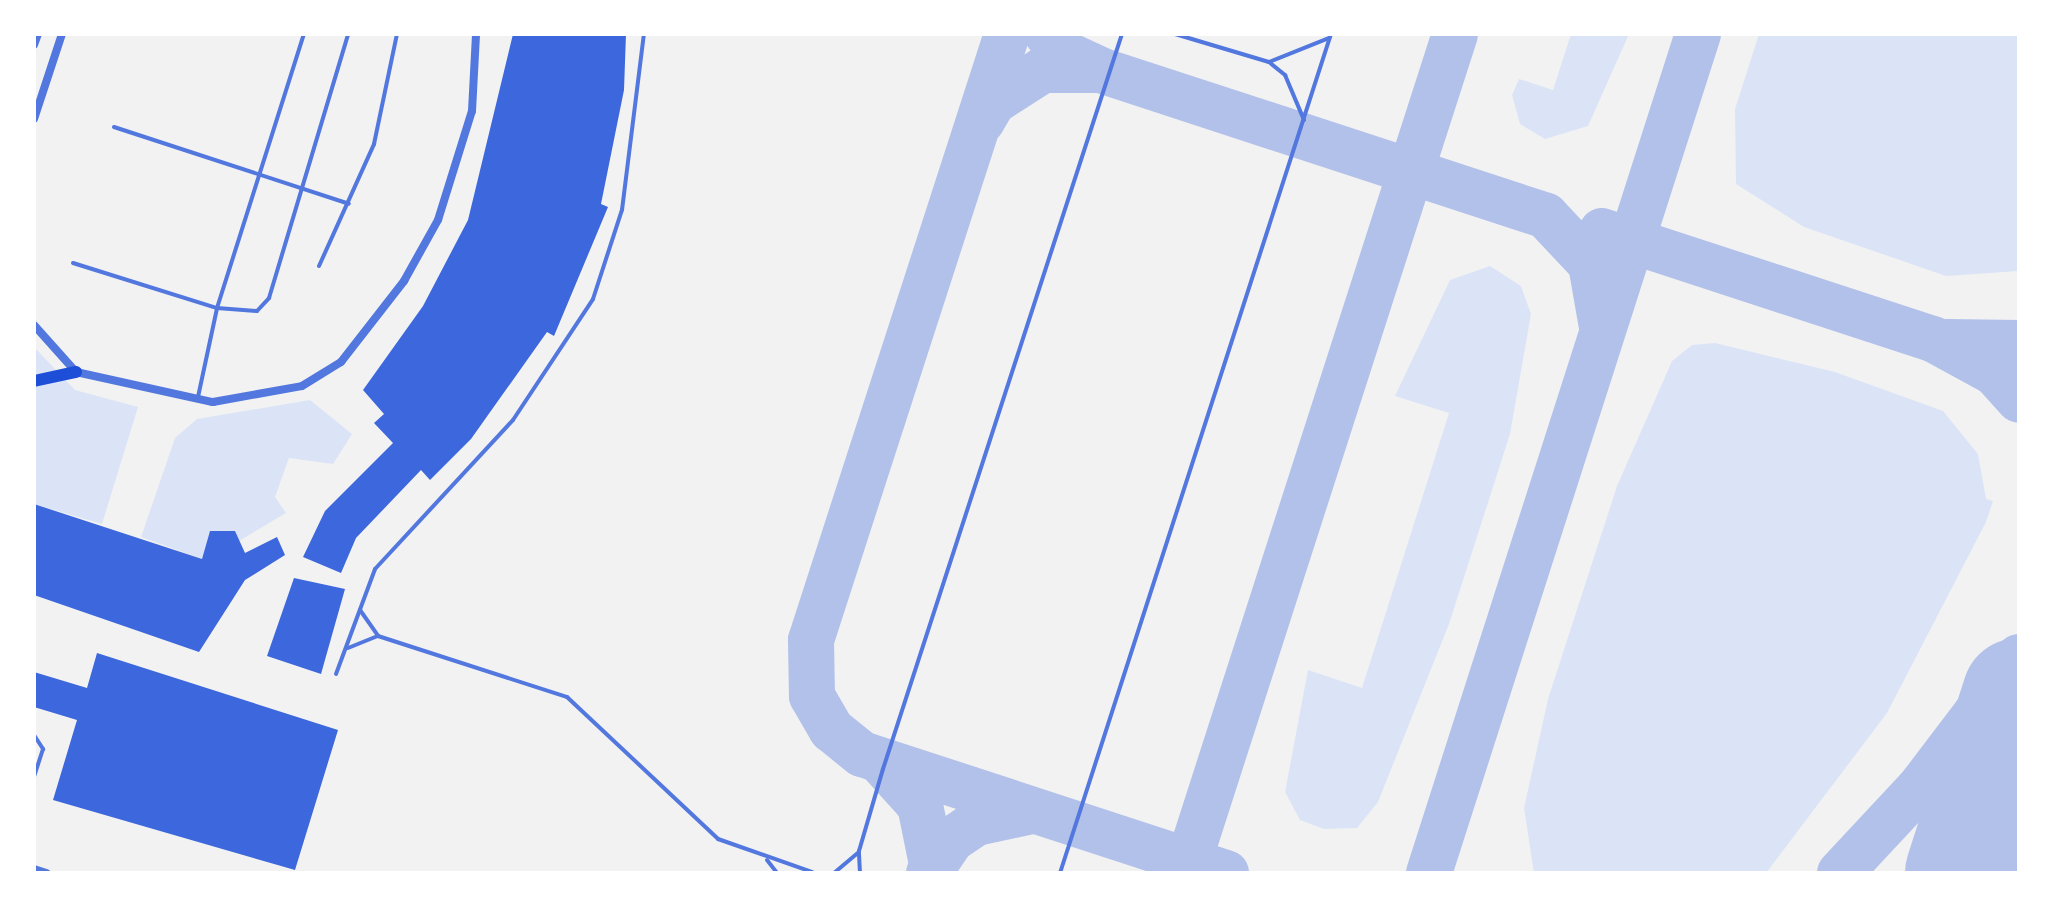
<!DOCTYPE html>
<style>
body{margin:0}
#map{position:relative;width:2053px;height:907px;overflow:hidden;background:#f2f2f2;font-family:"Work Sans",sans-serif}
div>[style]{position:absolute}
.green>*{inset:0;background:#dbe4f7}
.taxiway>*{height:46px;margin:-23px;padding:0 23px;transform-origin:23px;border-radius:23px;background:#b2c1ea}
.runway>*{height:114px;margin:-57px;padding:0 57px;transform-origin:57px;border-radius:57px;background:#b2c1ea}
.building>*{inset:0;background:#3d67dc}
.service>*{height:4px;margin:-2px;padding:0 2px;transform-origin:2px;border-radius:2px;background:#5277de}
.minor>*{height:8px;margin:-4px;padding:0 4px;transform-origin:4px;border-radius:4px;background:#5277de}
.primary>*{height:12px;margin:-6px;padding:0 6px;transform-origin:6px;border-radius:6px;background:#1d4ed8}
span{translate:-50% -50%;white-space:nowrap;text-align:center;line-height:1.15;-webkit-text-stroke:8px #fff;paint-order:stroke}
.frame{position:absolute;inset:0;border:36px solid #fff;pointer-events:none}
</style>
<div id="map">
<div class="green">
<div style="clip-path:polygon(1571px 34px,1629px 34px,1588px 126px,1545px 139px,1520px 124px,1512px 95px,1519px 79px,1553px 90px)"></div>
<div style="clip-path:polygon(1759px 34px,2019px 34px,2019px 271px,1946px 276px,1804px 227px,1736px 184px,1735px 109px)"></div>
<div style="clip-path:polygon(1490px 266px,1521px 286px,1531px 314px,1510px 434px,1449px 624px,1378px 802px,1357px 828px,1324px 829px,1300px 820px,1285px 792px,1308px 670px,1362px 688px,1449px 413px,1395px 396px,1450px 280px)"></div>
<div style="clip-path:polygon(1715px 343px,1835px 372px,1943px 411px,1978px 454px,1986px 499px,1993px 501px,1986px 522px,1887px 713px,1766px 873px,1534px 873px,1524px 808px,1548px 699px,1617px 486px,1672px 361px,1692px 345px)"></div>
<div style="clip-path:polygon(34px 347px,75px 390px,138px 407px,102px 524px,34px 504px)"></div>
<div style="clip-path:polygon(310px 400px,352px 434px,333px 464px,289px 458px,275px 497px,286px 513px,239px 541px,234px 531px,210px 532px,202px 559px,141px 537px,175px 438px,197px 419px)"></div>
</div>
<div class="taxiway">
<div style="left:1007px;top:34px;width:637px;rotate:107.92deg"></div>
<div style="left:811px;top:640px;width:56px;rotate:89deg"></div>
<div style="left:812px;top:696px;width:39px;rotate:60deg"></div>
<div style="left:832px;top:730px;width:38px;rotate:39deg"></div>
<div style="left:862px;top:754px;width:383px;rotate:18.1deg"></div>
<div style="left:1047px;top:34px;width:25px;rotate:48deg"></div>
<div style="left:1064px;top:53px;width:40px;rotate:25deg"></div>
<div style="left:1100px;top:70px;width:469px;rotate:18.1deg"></div>
<div style="left:1546px;top:216px;width:66px;rotate:46.8deg"></div>
<div style="left:1591px;top:264px;width:64px;rotate:80.1deg"></div>
<div style="left:982px;top:121px;width:22px;rotate:-60deg"></div>
<div style="left:993px;top:102px;width:59px;rotate:-32.6deg"></div>
<div style="left:1043px;top:70px;width:54px"></div>
<div style="left:1602px;top:231px;width:348px;rotate:18.1deg"></div>
<div style="left:1933px;top:339px;width:71px;rotate:28.7deg"></div>
<div style="left:1995px;top:373px;width:36px;rotate:48deg"></div>
<div style="left:1947px;top:342px;width:72px;rotate:0.8deg"></div>
<div style="left:882px;top:763px;width:57px;rotate:47.9deg"></div>
<div style="left:920px;top:805px;width:60px;rotate:78.5deg"></div>
<div style="left:929px;top:873px;width:40px;rotate:-56deg"></div>
<div style="left:951px;top:840px;width:30px;rotate:-34deg"></div>
<div style="left:976px;top:823px;width:57px;rotate:-12.1deg"></div>
<div style="left:1185px;top:873px;width:881px;rotate:-72.16deg"></div>
<div style="left:1429px;top:873px;width:881px;rotate:-72.22deg"></div>
<div style="left:1840px;top:873px;width:119px;rotate:-47deg"></div>
<div style="left:1921px;top:786px;width:162px;rotate:-52.8deg"></div>
</div>
<div class="runway">
<div style="left:1962px;top:873px;width:187px;rotate:-72.2deg"></div>
</div>
<div class="building">
<div style="clip-path:polygon(513px 34px,626px 34px,624px 90px,601px 204px,608px 207px,554px 336px,547px 332px,471px 439px,430px 480px,421px 470px,356px 538px,341px 573px,303px 557px,325px 511px,393px 443px,374px 423px,384px 414px,363px 390px,423px 306px,468px 220px)"></div>
<div style="clip-path:polygon(34px 504px,202px 559px,210px 531px,235px 531px,245px 553px,277px 537px,285px 555px,245px 580px,199px 652px,34px 595px)"></div>
<div style="clip-path:polygon(294px 578px,345px 589px,321px 674px,267px 656px)"></div>
<div style="clip-path:polygon(97px 653px,338px 730px,295px 870px,53px 800px,77px 720px,34px 707px,34px 672px,87px 688px)"></div>
</div>
<div class="service">
<div style="left:1175px;top:34px;width:98px;rotate:16.6deg"></div>
<div style="left:1269px;top:62px;width:65px;rotate:-21.8deg"></div>
<div style="left:1269px;top:62px;width:21px;rotate:39deg"></div>
<div style="left:1285px;top:75px;width:49px;rotate:67.1deg"></div>
<div style="left:114px;top:127px;width:247px;rotate:18.1deg"></div>
<div style="left:73px;top:263px;width:151px;rotate:17.4deg"></div>
<div style="left:217px;top:308px;width:40px;rotate:4.3deg"></div>
<div style="left:257px;top:311px;width:18px;rotate:-47deg"></div>
<div style="left:269px;top:298px;width:276px;rotate:-73.3deg"></div>
<div style="left:319px;top:266px;width:134px;rotate:-65.7deg"></div>
<div style="left:374px;top:144px;width:112px;rotate:-78.2deg"></div>
<div style="left:198px;top:397px;width:91px;rotate:-77.9deg"></div>
<div style="left:217px;top:308px;width:287px;rotate:-72.4deg"></div>
<div style="left:360px;top:610px;width:32px;rotate:55deg"></div>
<div style="left:378px;top:636px;width:199px;rotate:17.9deg"></div>
<div style="left:567px;top:697px;width:207px;rotate:43.2deg"></div>
<div style="left:718px;top:839px;width:100px;rotate:19.3deg"></div>
<div style="left:348px;top:648px;width:32px;rotate:-22deg"></div>
<div style="left:336px;top:674px;width:112px;rotate:-69.6deg"></div>
<div style="left:375px;top:569px;width:203px;rotate:-47.2deg"></div>
<div style="left:513px;top:420px;width:145px;rotate:-56.5deg"></div>
<div style="left:593px;top:299px;width:94px;rotate:-72deg"></div>
<div style="left:622px;top:210px;width:177px;rotate:-82.9deg"></div>
<div style="left:34px;top:735px;width:17px;rotate:57deg"></div>
<div style="left:43px;top:749px;width:28px;rotate:108deg"></div>
<div style="left:767px;top:860px;width:16px;rotate:52deg"></div>
<div style="left:834px;top:873px;width:31px;rotate:-40deg"></div>
<div style="left:860px;top:873px;width:22px;rotate:-93deg"></div>
<div style="left:859px;top:851px;width:85px;rotate:-73.7deg"></div>
<div style="left:883px;top:769px;width:773px;rotate:-71.99deg"></div>
<div style="left:1060px;top:873px;width:882px;rotate:-72.1deg"></div>
</div>
<div class="minor">
<div style="left:34px;top:45px;width:12px;rotate:-70deg"></div>
<div style="left:34px;top:119px;width:89px;rotate:-71.8deg"></div>
<div style="left:34px;top:325px;width:63px;rotate:48.2deg"></div>
<div style="left:76px;top:372px;width:140px;rotate:12.4deg"></div>
<div style="left:213px;top:402px;width:90px;rotate:-10.2deg"></div>
<div style="left:302px;top:386px;width:46px;rotate:-31.6deg"></div>
<div style="left:341px;top:362px;width:103px;rotate:-52.1deg"></div>
<div style="left:404px;top:281px;width:70px;rotate:-60.9deg"></div>
<div style="left:438px;top:220px;width:114px;rotate:-72.7deg"></div>
<div style="left:472px;top:111px;width:77px;rotate:-87deg"></div>
<div style="left:34px;top:869px;width:13px;rotate:18deg"></div>
</div>
<div class="primary">
<div style="left:34px;top:381px;width:43px;rotate:-12.1deg"></div>
</div>
<div class="frame"></div>
</div>
